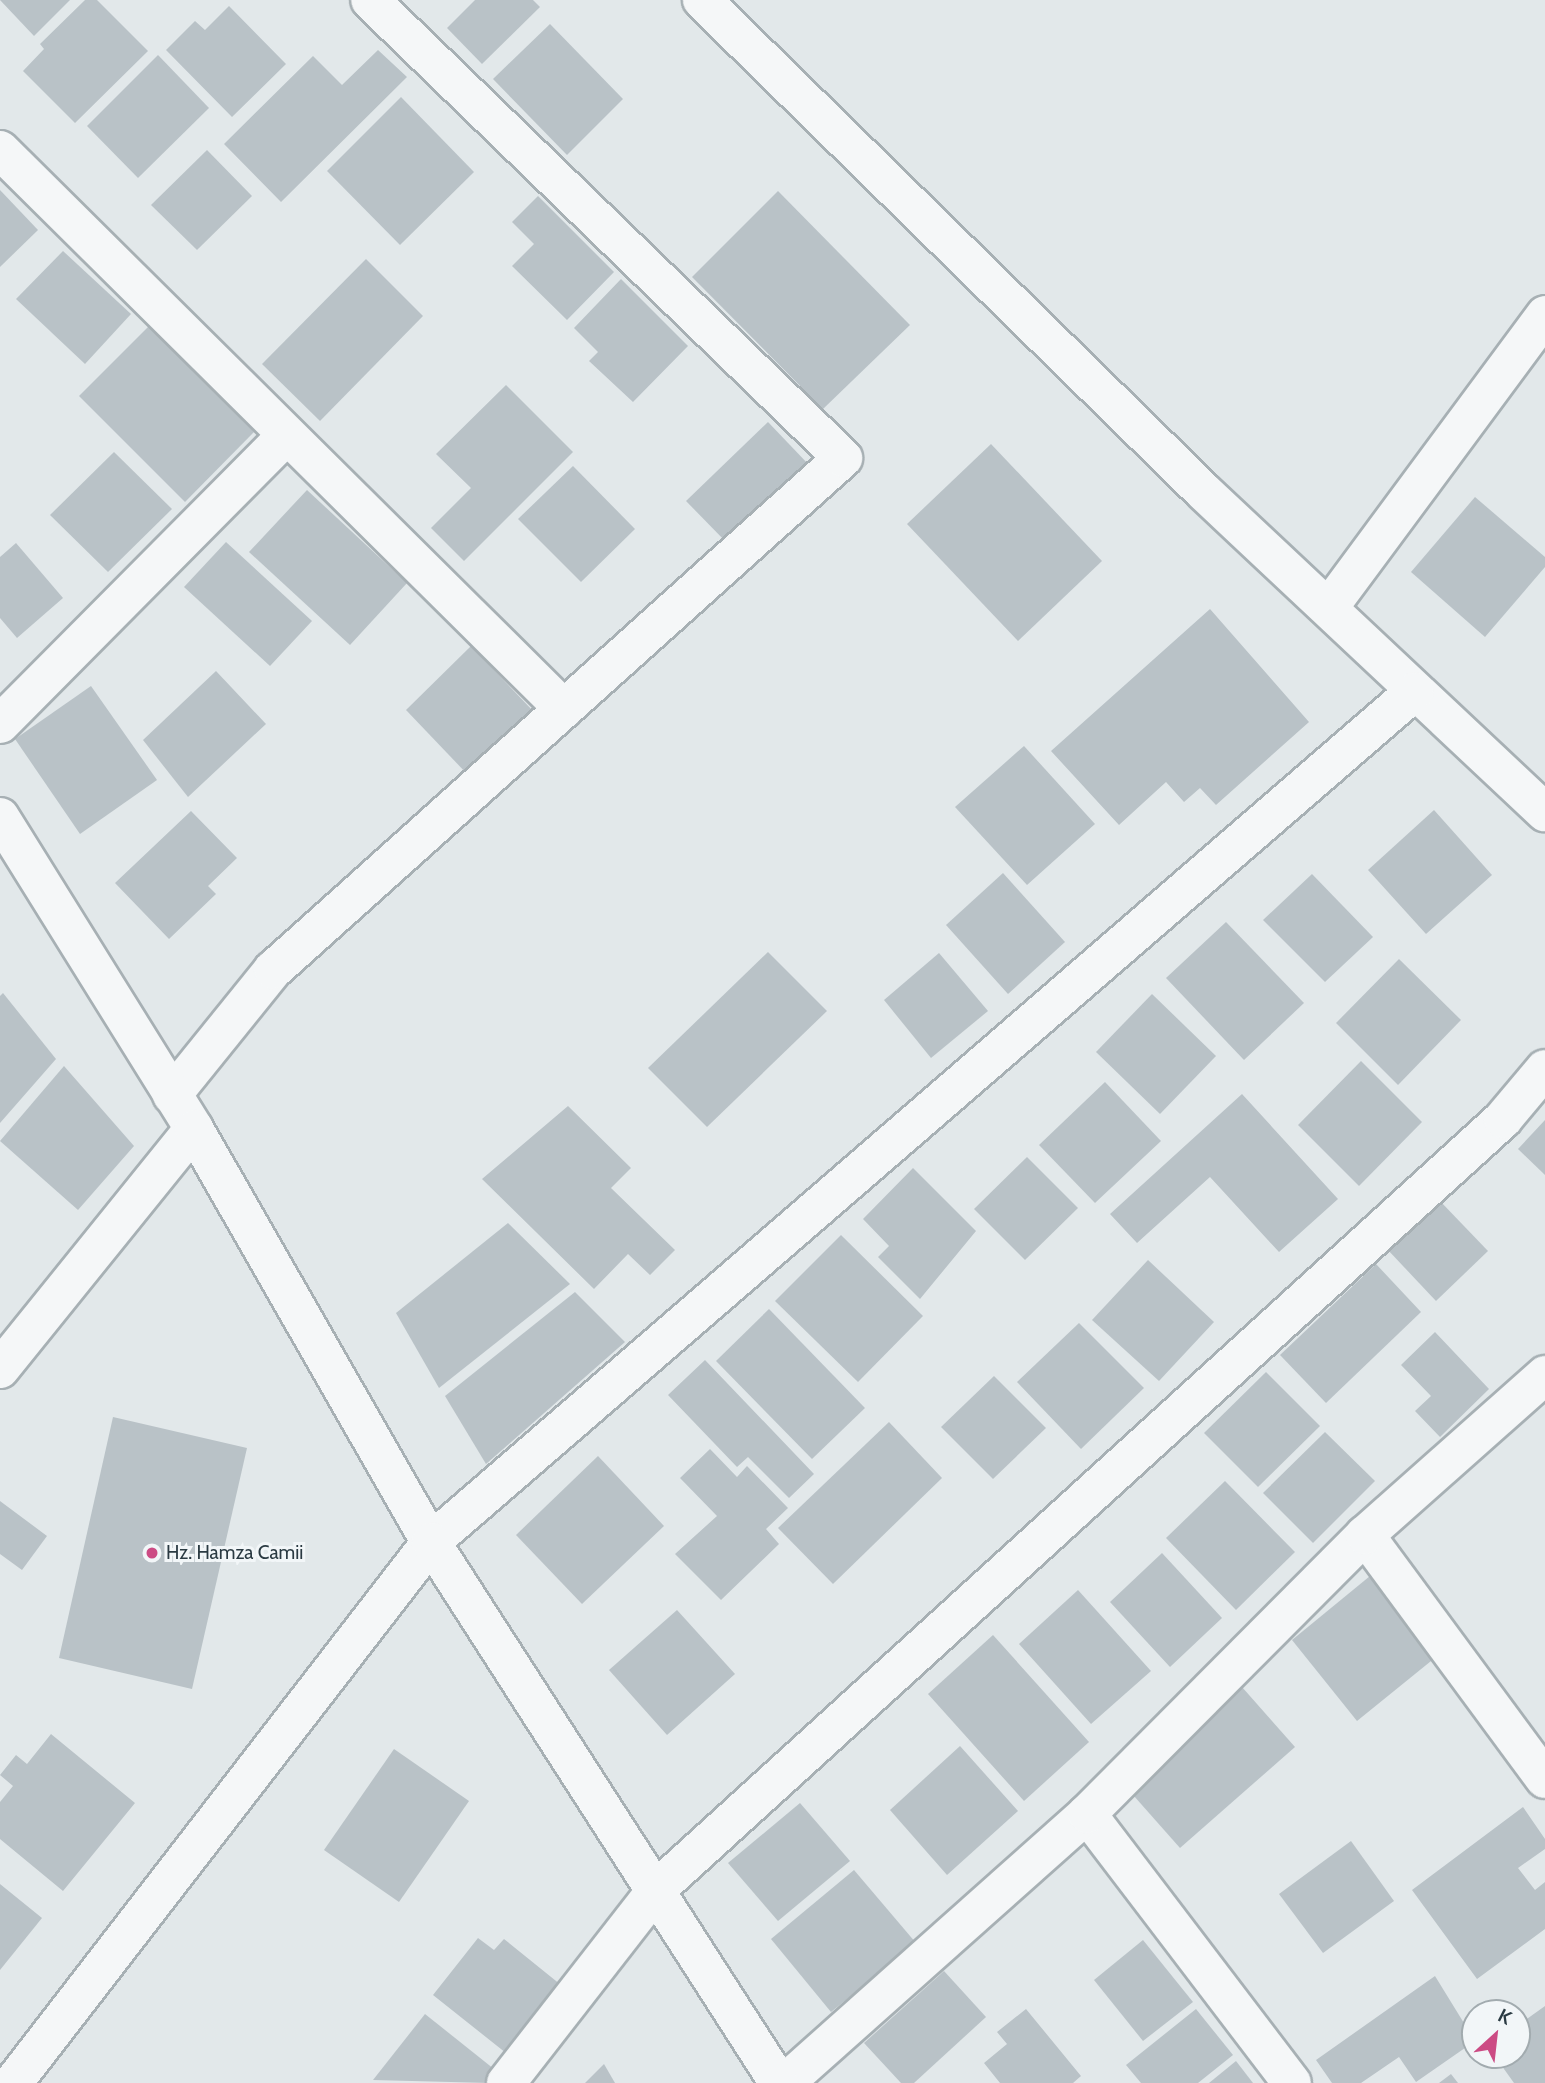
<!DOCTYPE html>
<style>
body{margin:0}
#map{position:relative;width:1545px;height:2083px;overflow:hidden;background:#e2e8ea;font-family:Cabin,sans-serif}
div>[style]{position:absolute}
.building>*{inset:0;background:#b9c2c7}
.roads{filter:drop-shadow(2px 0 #a7b0b4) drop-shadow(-2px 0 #a7b0b4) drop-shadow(0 2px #a7b0b4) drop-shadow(0 -2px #a7b0b4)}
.minor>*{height:38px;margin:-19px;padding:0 19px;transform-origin:19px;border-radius:19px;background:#f5f7f8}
.tertiary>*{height:38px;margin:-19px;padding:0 19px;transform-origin:19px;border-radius:19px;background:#f5f7f8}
.dots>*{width:19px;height:19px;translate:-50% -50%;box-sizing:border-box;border:4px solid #f2f6f8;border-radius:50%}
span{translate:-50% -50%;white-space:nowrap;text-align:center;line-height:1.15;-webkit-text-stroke:6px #f2f6f8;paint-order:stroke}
.poi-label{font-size:19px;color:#2a3a42}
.left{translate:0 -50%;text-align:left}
.north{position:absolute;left:1461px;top:1999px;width:70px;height:70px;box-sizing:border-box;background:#f2f6f8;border:2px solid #a2abaf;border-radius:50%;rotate:27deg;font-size:19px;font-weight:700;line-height:28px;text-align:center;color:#2a3a42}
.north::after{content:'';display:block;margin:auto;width:24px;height:32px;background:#cc4b84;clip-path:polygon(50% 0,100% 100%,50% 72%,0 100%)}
</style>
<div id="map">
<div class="building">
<div style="clip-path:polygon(0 0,70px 0,34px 36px)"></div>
<div style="clip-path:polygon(85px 0,97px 0,148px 51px,75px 123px,23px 71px,44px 49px,40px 44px)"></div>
<div style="clip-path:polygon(475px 0,533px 0,540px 7px,482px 64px,447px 28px)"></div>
<div style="clip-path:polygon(229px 6px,286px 64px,232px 117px,166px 50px,195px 21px,205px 30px)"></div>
<div style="clip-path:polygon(550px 24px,623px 99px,567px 155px,493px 79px)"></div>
<div style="clip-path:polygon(378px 50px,407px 77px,281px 202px,224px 144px,313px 56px,342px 85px)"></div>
<div style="clip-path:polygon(158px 55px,209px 108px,138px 178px,87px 126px)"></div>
<div style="clip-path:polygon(401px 97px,474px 172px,400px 245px,327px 171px)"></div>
<div style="clip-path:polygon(207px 150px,252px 196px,197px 250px,151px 205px)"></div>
<div style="clip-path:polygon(0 190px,38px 230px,0 267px)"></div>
<div style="clip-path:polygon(778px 191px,910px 325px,823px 409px,692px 277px)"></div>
<div style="clip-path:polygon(538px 196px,614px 272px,567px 320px,512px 266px,534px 244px,512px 222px)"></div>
<div style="clip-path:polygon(63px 251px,131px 314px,85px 364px,16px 299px)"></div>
<div style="clip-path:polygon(366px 259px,423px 316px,320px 421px,262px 364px)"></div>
<div style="clip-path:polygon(621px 279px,688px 346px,633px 402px,589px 361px,598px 352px,574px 328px)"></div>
<div style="clip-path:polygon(149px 326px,254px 432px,185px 502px,79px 396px)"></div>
<div style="clip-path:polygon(506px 385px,573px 452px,464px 561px,431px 528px,471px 488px,436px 454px)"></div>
<div style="clip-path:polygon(768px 422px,810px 466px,728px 544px,686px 501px)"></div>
<div style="clip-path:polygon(991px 444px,1102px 561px,1018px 641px,907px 524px)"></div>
<div style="clip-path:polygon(114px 452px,172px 509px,108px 572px,50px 515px)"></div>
<div style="clip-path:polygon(573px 466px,635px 529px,581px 582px,518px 519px)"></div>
<div style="clip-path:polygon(307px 490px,407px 583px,350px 645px,249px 552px)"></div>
<div style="clip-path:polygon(1475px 497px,1545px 557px,1545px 567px,1485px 637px,1411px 572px)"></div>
<div style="clip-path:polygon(226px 542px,312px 621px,270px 666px,184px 587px)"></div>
<div style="clip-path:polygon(16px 543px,63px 598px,17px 638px,0 618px,0 557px)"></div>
<div style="clip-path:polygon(1210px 609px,1309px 722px,1216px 805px,1200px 788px,1184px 802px,1166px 782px,1119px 825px,1051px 751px)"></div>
<div style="clip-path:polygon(471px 646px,534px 712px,469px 776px,406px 710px)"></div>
<div style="clip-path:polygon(216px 671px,266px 724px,188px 797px,143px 740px)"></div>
<div style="clip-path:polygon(91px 686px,157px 780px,80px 834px,15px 739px)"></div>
<div style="clip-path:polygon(1024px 746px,1095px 824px,1027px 885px,955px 807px)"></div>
<div style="clip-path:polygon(1434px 810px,1492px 875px,1426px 934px,1368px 870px)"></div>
<div style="clip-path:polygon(191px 811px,237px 858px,208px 886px,216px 894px,169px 939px,115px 883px)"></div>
<div style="clip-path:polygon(1003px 873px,1065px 942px,1008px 994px,946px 925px)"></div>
<div style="clip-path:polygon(1312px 874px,1373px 937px,1325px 982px,1263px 920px)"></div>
<div style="clip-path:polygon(1226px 922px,1304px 1003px,1244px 1060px,1166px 978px)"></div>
<div style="clip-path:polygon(768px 952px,827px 1011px,707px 1127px,648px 1068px)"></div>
<div style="clip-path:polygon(939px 953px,988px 1011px,931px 1058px,884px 1000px)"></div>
<div style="clip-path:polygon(1399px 959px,1461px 1020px,1398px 1085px,1336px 1023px)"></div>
<div style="clip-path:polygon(3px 993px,56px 1059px,0 1123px,0 996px)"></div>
<div style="clip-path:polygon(1152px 994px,1216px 1056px,1160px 1114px,1096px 1052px)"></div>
<div style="clip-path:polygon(1361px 1061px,1422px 1122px,1359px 1186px,1298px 1125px)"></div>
<div style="clip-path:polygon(64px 1066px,134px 1146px,78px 1210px,0 1141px)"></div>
<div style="clip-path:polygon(1105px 1082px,1161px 1141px,1095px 1203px,1039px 1145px)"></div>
<div style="clip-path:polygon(1242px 1094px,1338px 1199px,1279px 1252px,1210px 1177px,1137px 1243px,1110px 1214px)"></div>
<div style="clip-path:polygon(568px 1106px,631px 1168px,611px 1188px,675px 1250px,650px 1275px,628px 1254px,594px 1289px,482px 1179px)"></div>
<div style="clip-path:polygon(1545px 1120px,1545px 1175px,1518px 1149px)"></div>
<div style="clip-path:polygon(1027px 1157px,1078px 1208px,1025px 1260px,974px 1209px)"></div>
<div style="clip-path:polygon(913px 1168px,976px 1231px,920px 1299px,878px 1257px,889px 1246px,863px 1219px)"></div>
<div style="clip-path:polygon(1439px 1200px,1488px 1251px,1436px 1301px,1387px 1249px)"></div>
<div style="clip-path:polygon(508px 1223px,570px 1284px,439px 1388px,396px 1313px)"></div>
<div style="clip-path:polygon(841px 1235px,923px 1316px,858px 1382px,775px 1301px)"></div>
<div style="clip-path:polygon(1148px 1260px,1214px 1322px,1159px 1381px,1092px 1320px)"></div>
<div style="clip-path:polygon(1376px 1264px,1421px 1312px,1326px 1403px,1280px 1355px)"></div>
<div style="clip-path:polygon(575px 1292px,625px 1342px,486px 1464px,445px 1396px)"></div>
<div style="clip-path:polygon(769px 1309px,865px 1408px,812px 1459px,716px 1361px)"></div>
<div style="clip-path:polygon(1079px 1323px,1144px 1388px,1081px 1449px,1017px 1382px)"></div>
<div style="clip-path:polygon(1435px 1332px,1489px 1389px,1440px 1437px,1415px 1411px,1431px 1396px,1401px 1365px)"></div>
<div style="clip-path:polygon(705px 1360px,814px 1474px,789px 1498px,748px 1457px,737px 1467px,668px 1395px)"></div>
<div style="clip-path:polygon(1266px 1372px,1320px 1426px,1258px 1487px,1204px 1433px)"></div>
<div style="clip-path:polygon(994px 1376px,1046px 1428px,993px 1479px,941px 1427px)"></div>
<div style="clip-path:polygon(113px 1417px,247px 1448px,192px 1689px,59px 1658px)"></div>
<div style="clip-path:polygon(889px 1422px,942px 1478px,833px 1584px,778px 1528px)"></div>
<div style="clip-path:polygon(1325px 1432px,1375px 1481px,1313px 1543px,1263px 1493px)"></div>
<div style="clip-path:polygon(710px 1449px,737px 1477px,747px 1466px,788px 1508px,766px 1529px,779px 1544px,721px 1600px,675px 1554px,717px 1516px,680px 1478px)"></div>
<div style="clip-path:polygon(598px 1456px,664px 1526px,582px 1604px,516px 1535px)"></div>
<div style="clip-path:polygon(1225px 1481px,1295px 1552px,1236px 1610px,1166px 1538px)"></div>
<div style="clip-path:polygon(0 1501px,47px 1536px,22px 1570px,0 1554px)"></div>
<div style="clip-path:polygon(1162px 1553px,1222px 1618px,1170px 1667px,1110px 1602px)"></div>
<div style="clip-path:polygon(1370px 1576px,1436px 1657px,1357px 1721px,1292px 1640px)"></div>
<div style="clip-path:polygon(1078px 1590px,1151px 1671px,1091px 1724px,1019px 1644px)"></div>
<div style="clip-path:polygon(677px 1610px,735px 1674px,667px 1735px,609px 1670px)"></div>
<div style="clip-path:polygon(993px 1635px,1089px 1742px,1024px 1801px,928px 1694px)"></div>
<div style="clip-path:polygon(1242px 1687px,1295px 1747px,1180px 1848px,1126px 1787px)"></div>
<div style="clip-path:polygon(51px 1734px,135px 1803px,63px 1891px,0 1839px,0 1802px,13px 1786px,0 1775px,16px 1755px,27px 1764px)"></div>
<div style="clip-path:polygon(960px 1746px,1018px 1811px,947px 1875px,890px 1810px)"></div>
<div style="clip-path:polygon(394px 1749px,469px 1801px,399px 1902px,324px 1850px)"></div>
<div style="clip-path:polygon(800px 1803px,850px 1861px,778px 1921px,728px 1863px)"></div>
<div style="clip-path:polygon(1523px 1807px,1545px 1839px,1545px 1849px,1518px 1868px,1535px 1890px,1545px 1882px,1545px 1929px,1477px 1979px,1412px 1890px)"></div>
<div style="clip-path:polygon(1351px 1841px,1394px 1901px,1323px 1953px,1279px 1894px)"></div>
<div style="clip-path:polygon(854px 1870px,916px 1943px,831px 2012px,771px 1939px)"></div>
<div style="clip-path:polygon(0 1884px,42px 1918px,0 1970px)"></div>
<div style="clip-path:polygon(478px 1938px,494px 1950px,504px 1939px,561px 1985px,506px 2053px,433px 1995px)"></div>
<div style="clip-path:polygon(1143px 1940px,1193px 2002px,1143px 2041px,1094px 1980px)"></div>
<div style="clip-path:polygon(944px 1971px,986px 2017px,914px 2083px,901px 2083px,864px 2043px)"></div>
<div style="clip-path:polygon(1435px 1976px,1475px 2041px,1416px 2082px,1399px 2057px,1361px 2083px,1332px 2083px,1316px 2060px)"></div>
<div style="clip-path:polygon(1545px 2006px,1545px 2083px,1514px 2083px,1494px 2055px,1517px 2055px,1517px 2026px)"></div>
<div style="clip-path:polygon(1026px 2009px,1081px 2076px,1073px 2083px,1000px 2083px,984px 2063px,1007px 2044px,997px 2032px)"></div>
<div style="clip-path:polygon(1196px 2009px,1233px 2055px,1198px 2083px,1141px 2083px,1126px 2065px)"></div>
<div style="clip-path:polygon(425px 2014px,499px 2073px,490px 2083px,373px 2080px)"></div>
<div style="clip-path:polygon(1236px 2061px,1253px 2083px,1209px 2083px)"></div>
<div style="clip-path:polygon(604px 2064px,615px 2083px,585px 2083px)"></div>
<div style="clip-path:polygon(1451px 2074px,1458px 2083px,1439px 2083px)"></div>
</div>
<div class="roads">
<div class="minor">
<div style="left:702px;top:0;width:703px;rotate:44.42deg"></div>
<div style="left:1204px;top:492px;width:468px;rotate:43.2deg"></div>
<div style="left:0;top:150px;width:794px;rotate:44.74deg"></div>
<div style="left:1330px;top:606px;width:362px;rotate:-53.5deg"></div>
<div style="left:0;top:724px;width:407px;rotate:-45.2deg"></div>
<div style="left:172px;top:1095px;width:161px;rotate:-51.1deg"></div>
<div style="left:273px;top:970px;width:766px;rotate:-41.93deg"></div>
<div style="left:843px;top:458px;width:658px;rotate:-135.92deg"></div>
<div style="left:0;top:1369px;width:309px;rotate:-51.1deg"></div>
<div style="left:1365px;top:1535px;width:303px;rotate:53.6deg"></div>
<div style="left:1087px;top:1814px;width:338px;rotate:52.7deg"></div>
<div style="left:13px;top:2083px;width:684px;rotate:-52.31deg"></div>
<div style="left:431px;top:1542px;width:1300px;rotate:-40.85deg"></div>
<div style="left:506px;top:2083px;width:247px;rotate:-52.1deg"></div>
<div style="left:658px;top:1888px;width:1143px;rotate:-42.3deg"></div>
<div style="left:1503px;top:1119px;width:65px;rotate:-50deg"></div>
<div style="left:785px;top:2083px;width:404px;rotate:-41.7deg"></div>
<div style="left:1087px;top:1814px;width:394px;rotate:-45.1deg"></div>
<div style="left:1365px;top:1535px;width:241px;rotate:-41.6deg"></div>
</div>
<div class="tertiary">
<div style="left:0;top:817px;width:367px;rotate:58.1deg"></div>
<div style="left:194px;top:1129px;width:476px;rotate:60.2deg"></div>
<div style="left:431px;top:1542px;width:643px;rotate:57.25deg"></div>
</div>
</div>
<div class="dots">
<div style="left:152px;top:1553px;background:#cc4b84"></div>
</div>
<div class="poi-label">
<span class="left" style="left:166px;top:1553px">Hz. Hamza Camii</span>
</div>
<div class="north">K</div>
</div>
